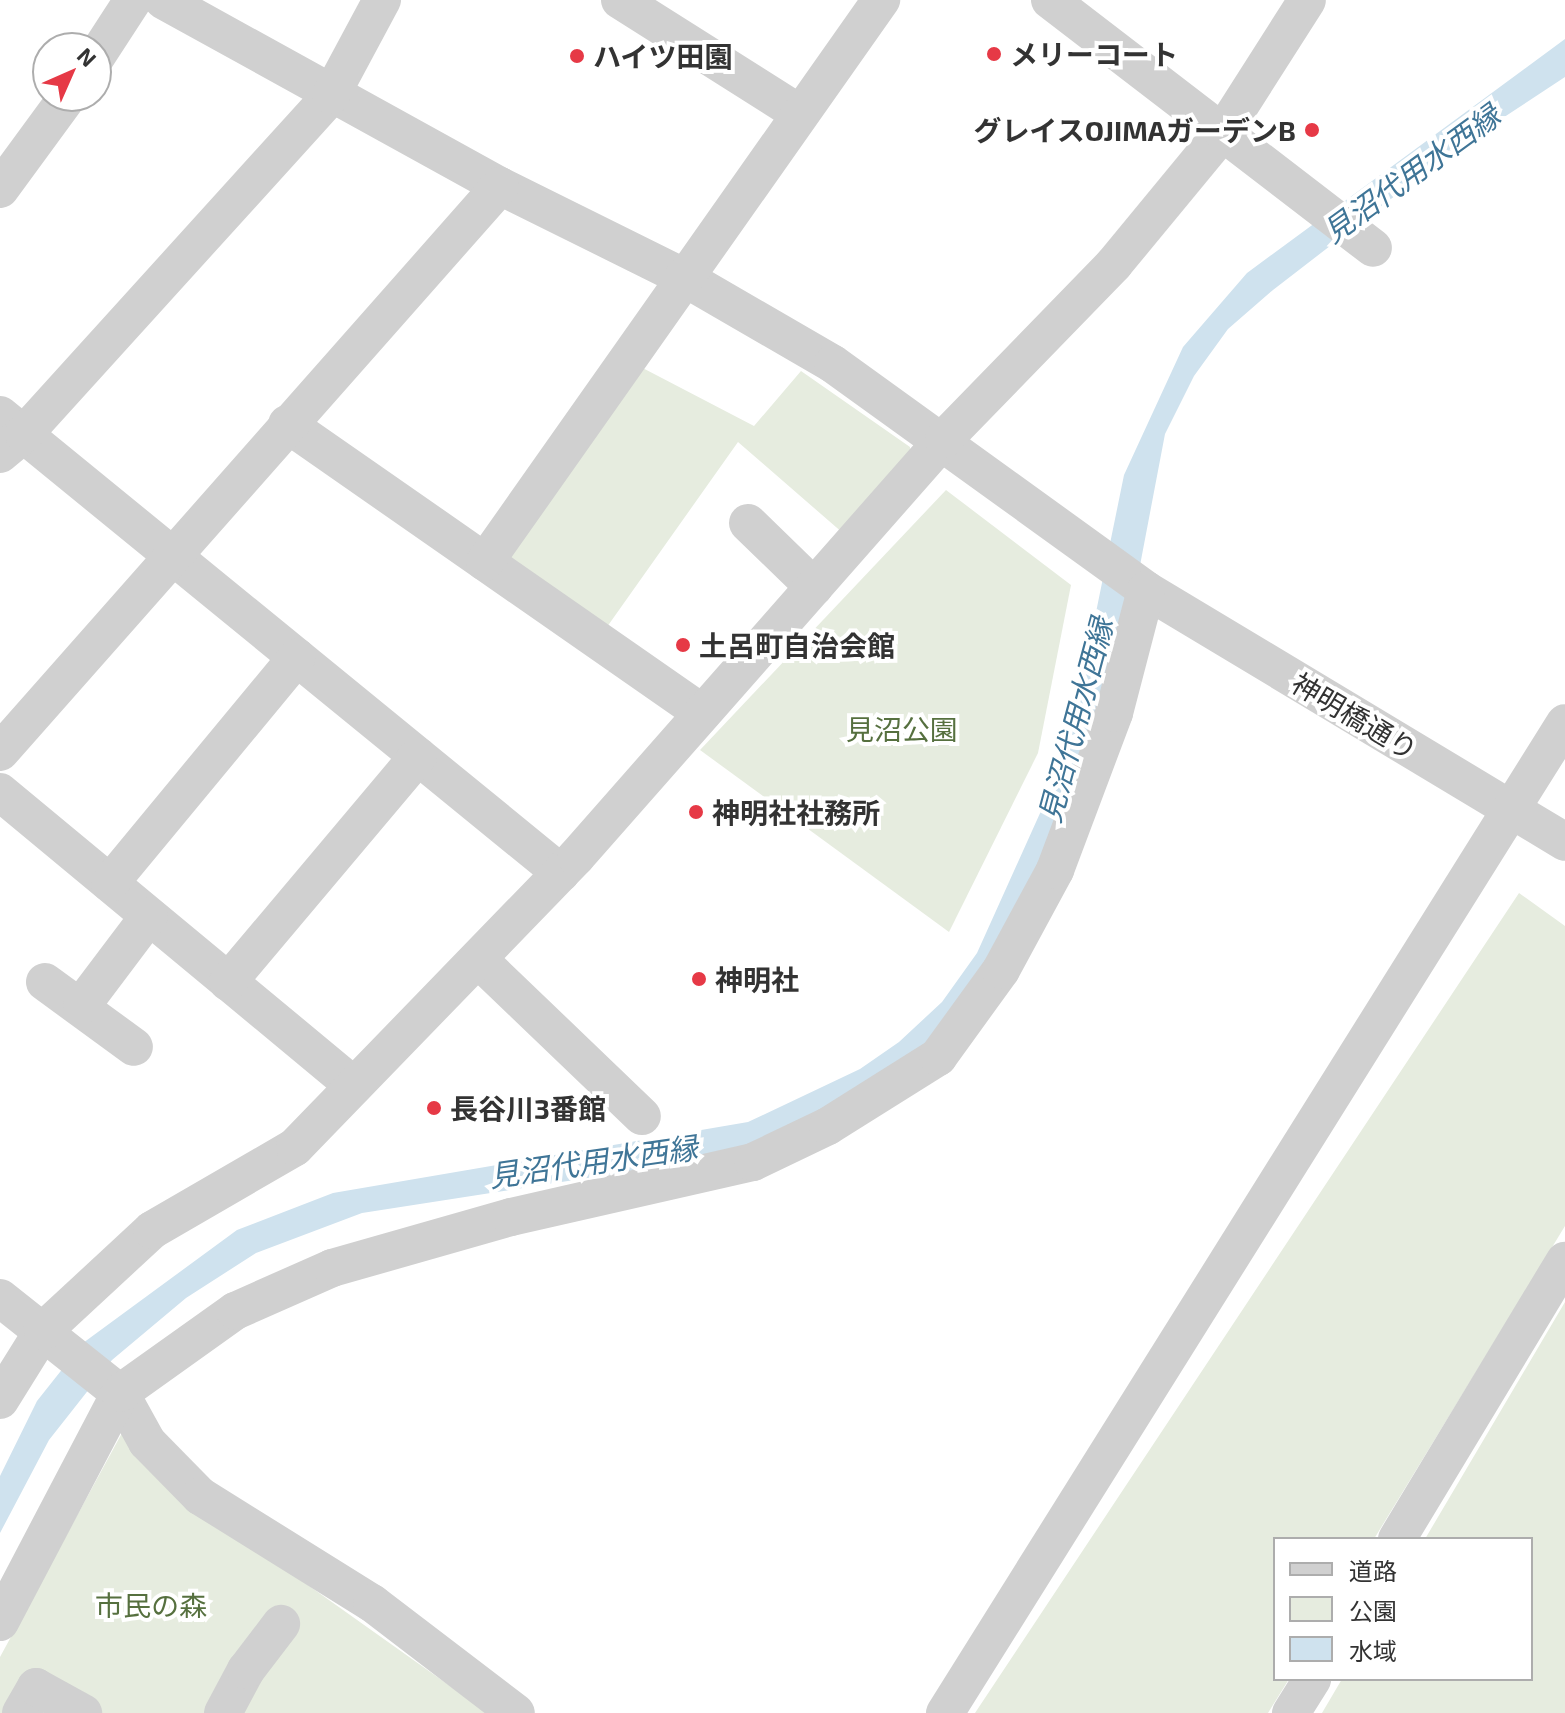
<!DOCTYPE html>
<meta charset="utf-8">
<style>
body{margin:0}
#map{position:relative;width:1565px;height:1713px;overflow:hidden;background:#fff;font-family:"Exo 2","Noto Sans JP",sans-serif}
div>[style]{position:absolute}
.green>*{inset:0;background:#e6ecdf}
.water>*{inset:0;background:#cfe2ee}
.minor>*{height:38px;margin:-19px;padding:0 19px;transform-origin:19px;border-radius:19px;background:#d0d0d0}
.dots>*{width:22px;height:22px;translate:-50% -50%;box-sizing:border-box;border:4px solid #fff;border-radius:50%}
span{translate:-50% -50%;white-space:nowrap;text-align:center;line-height:1.15;-webkit-text-stroke:8px #fff;paint-order:stroke}
.poi-label{font-size:28px;color:#333;font-weight:700}
.left{translate:0 -50%;text-align:left}
.right{translate:-100% -50%;text-align:right}
.street-label{font-size:28px;color:#333}
.park-label{font-size:28px;color:#56703f}
.water-label{font-size:30px;color:#3f7597;font-style:italic}
.legend{position:absolute;left:1273px;top:1537px;width:260px;height:144px;box-sizing:border-box;background:#fff;border:2px solid #adadad;margin:0;padding:10px 14px;list-style:none;font-size:24px;color:#333}
.legend li{display:flex;align-items:center;gap:16px;height:40px}
.legend b{width:40px;border:2px solid #adadad}
.north{position:absolute;left:32px;top:32px;width:80px;height:80px;box-sizing:border-box;background:#fff;border:2px solid #adadad;border-radius:50%;rotate:45deg;font-size:22px;font-weight:700;line-height:32px;text-align:center;color:#333}
.north::after{content:'';display:block;margin:auto;width:28px;height:36px;background:#e63946;clip-path:polygon(50% 0,100% 100%,50% 72%,0 100%)}
</style>
<div id="map">
<div class="green">
<div style="clip-path:polygon(635px 364px,754px 426px,801px 371px,910px 447px,910px 465px,844px 534px,738px 442px,602px 634px,502px 562px)"></div>
<div style="clip-path:polygon(946px 490px,1071px 585px,1038px 753px,949px 932px,700px 750px)"></div>
<div style="clip-path:polygon(1519px 893px,1565px 926px,1565px 1226px,1374px 1539px,1275px 1539px,1275px 1679px,1289px 1679px,1268px 1713px,975px 1713px)"></div>
<div style="clip-path:polygon(1565px 1302px,1565px 1713px,1322px 1713px,1342px 1679px,1531px 1679px,1531px 1539px,1425px 1539px)"></div>
<div style="clip-path:polygon(122px 1433px,187px 1499px,488px 1713px,0 1713px,0 1657px)"></div>
</div>
<div class="water">
<div style="clip-path:polygon(1565px 39px,1565px 77px,1457px 148px,1273px 290px,1228px 329px,1194px 376px,1165px 434px,1130px 618px,1108px 699px,1001px 958px,907px 1066px,749px 1146px,652px 1168px,362px 1213px,256px 1253px,186px 1298px,112px 1360px,49px 1440px,0 1533px,0 1476px,37px 1401px,83px 1343px,237px 1230px,333px 1193px,748px 1122px,860px 1069px,899px 1042px,942px 1002px,977px 953px,1050px 791px,1073px 725px,1124px 475px,1183px 347px,1247px 273px)"></div>
</div>
<div class="minor">
<div style="left:163px;top:0;width:385px;rotate:28.9deg"></div>
<div style="left:500px;top:186px;width:204px;rotate:26.4deg"></div>
<div style="left:683px;top:277px;width:173px;rotate:30.1deg"></div>
<div style="left:833px;top:364px;width:386px;rotate:35.8deg"></div>
<div style="left:1146px;top:590px;width:489px;rotate:31deg"></div>
<div style="left:620px;top:0;width:213px;rotate:32.3deg"></div>
<div style="left:1050px;top:0;width:407px;rotate:37.5deg"></div>
<div style="left:96px;top:57px;width:68px;rotate:-57deg"></div>
<div style="left:0;top:189px;width:115px;rotate:-53.8deg"></div>
<div style="left:0;top:415px;width:724px;rotate:39.23deg"></div>
<div style="left:287px;top:424px;width:506px;rotate:34.85deg"></div>
<div style="left:0;top:454px;width:31px;rotate:-40deg"></div>
<div style="left:24px;top:434px;width:457px;rotate:-47.8deg"></div>
<div style="left:331px;top:95px;width:108px;rotate:-61.8deg"></div>
<div style="left:748px;top:523px;width:92px;rotate:44.1deg"></div>
<div style="left:485px;top:562px;width:688px;rotate:-54.83deg"></div>
<div style="left:0;top:752px;width:755px;rotate:-48.54deg"></div>
<div style="left:0;top:792px;width:460px;rotate:39.7deg"></div>
<div style="left:110px;top:883px;width:293px;rotate:-50.4deg"></div>
<div style="left:478px;top:959px;width:227px;rotate:43.8deg"></div>
<div style="left:45px;top:982px;width:110px;rotate:36.1deg"></div>
<div style="left:228px;top:982px;width:295px;rotate:-49.9deg"></div>
<div style="left:82px;top:1005px;width:111px;rotate:-53deg"></div>
<div style="left:0;top:1298px;width:153px;rotate:38.4deg"></div>
<div style="left:120px;top:1393px;width:56px;rotate:61.1deg"></div>
<div style="left:147px;top:1442px;width:76px;rotate:45.5deg"></div>
<div style="left:200px;top:1496px;width:203px;rotate:31.9deg"></div>
<div style="left:372px;top:1603px;width:181px;rotate:37.4deg"></div>
<div style="left:0;top:1400px;width:81px;rotate:-58.1deg"></div>
<div style="left:43px;top:1331px;width:149px;rotate:-42.8deg"></div>
<div style="left:152px;top:1230px;width:165px;rotate:-30.1deg"></div>
<div style="left:295px;top:1147px;width:404px;rotate:-45.9deg"></div>
<div style="left:576px;top:857px;width:557px;rotate:-48.64deg"></div>
<div style="left:944px;top:439px;width:244px;rotate:-45.8deg"></div>
<div style="left:1114px;top:264px;width:171px;rotate:-50.5deg"></div>
<div style="left:1223px;top:132px;width:156px;rotate:-57.5deg"></div>
<div style="left:1397px;top:1539px;width:325px;rotate:-58.9deg"></div>
<div style="left:0;top:1622px;width:259px;rotate:-62.3deg"></div>
<div style="left:120px;top:1393px;width:141px;rotate:-35.5deg"></div>
<div style="left:235px;top:1311px;width:106px;rotate:-23.9deg"></div>
<div style="left:332px;top:1268px;width:186px;rotate:-15.9deg"></div>
<div style="left:511px;top:1217px;width:248px;rotate:-12.8deg"></div>
<div style="left:753px;top:1162px;width:83px;rotate:-25.6deg"></div>
<div style="left:828px;top:1126px;width:130px;rotate:-32.1deg"></div>
<div style="left:938px;top:1057px;width:107px;rotate:-54.1deg"></div>
<div style="left:1001px;top:970px;width:114px;rotate:-61.6deg"></div>
<div style="left:1055px;top:870px;width:168px;rotate:-69.4deg"></div>
<div style="left:1114px;top:713px;width:127px;rotate:-75.4deg"></div>
<div style="left:21px;top:1713px;width:30px;rotate:-60deg"></div>
<div style="left:36px;top:1687px;width:54px;rotate:29deg"></div>
<div style="left:223px;top:1713px;width:49px;rotate:-61.9deg"></div>
<div style="left:246px;top:1670px;width:58px;rotate:-52.7deg"></div>
<div style="left:945px;top:1713px;width:1168px;rotate:-57.94deg"></div>
<div style="left:1291px;top:1713px;width:40px;rotate:-58deg"></div>
</div>
<div class="dots">
<div style="left:994px;top:54px;background:#e63946"></div>
<div style="left:577px;top:56px;background:#e63946"></div>
<div style="left:1312px;top:130px;background:#e63946"></div>
<div style="left:683px;top:645px;background:#e63946"></div>
<div style="left:696px;top:812px;background:#e63946"></div>
<div style="left:699px;top:979px;background:#e63946"></div>
<div style="left:434px;top:1108px;background:#e63946"></div>
</div>
<div class="poi-label">
<span class="left" style="left:1010px;top:54px">メリーコート</span>
<span class="left" style="left:593px;top:56px">ハイツ田園</span>
<span class="right" style="left:1296px;top:130px">グレイスOJIMAガーデンB</span>
<span class="left" style="left:699px;top:645px">土呂町自治会館</span>
<span class="left" style="left:712px;top:812px">神明社社務所</span>
<span class="left" style="left:715px;top:979px">神明社</span>
<span class="left" style="left:450px;top:1108px">長谷川3番館</span>
</div>
<div class="street-label">
<span style="left:1355px;top:716px;rotate:31deg">神明橋通り</span>
</div>
<div class="park-label">
<span style="left:902px;top:729px">見沼公園</span>
<span style="left:151px;top:1605px">市民の森</span>
</div>
<div class="water-label">
<span style="left:1411px;top:173px;rotate:-36deg">見沼代用水西縁</span>
<span style="left:1075px;top:720px;rotate:-75deg">見沼代用水西縁</span>
<span style="left:593px;top:1161px;rotate:-8deg">見沼代用水西縁</span>
</div>
<ul class="legend">
<li><b style="height:10px;background:#d0d0d0"></b>道路</li>
<li><b style="height:22px;background:#e6ecdf"></b>公園</li>
<li><b style="height:22px;background:#cfe2ee"></b>水域</li>
</ul>
<div class="north">N</div>
</div>
